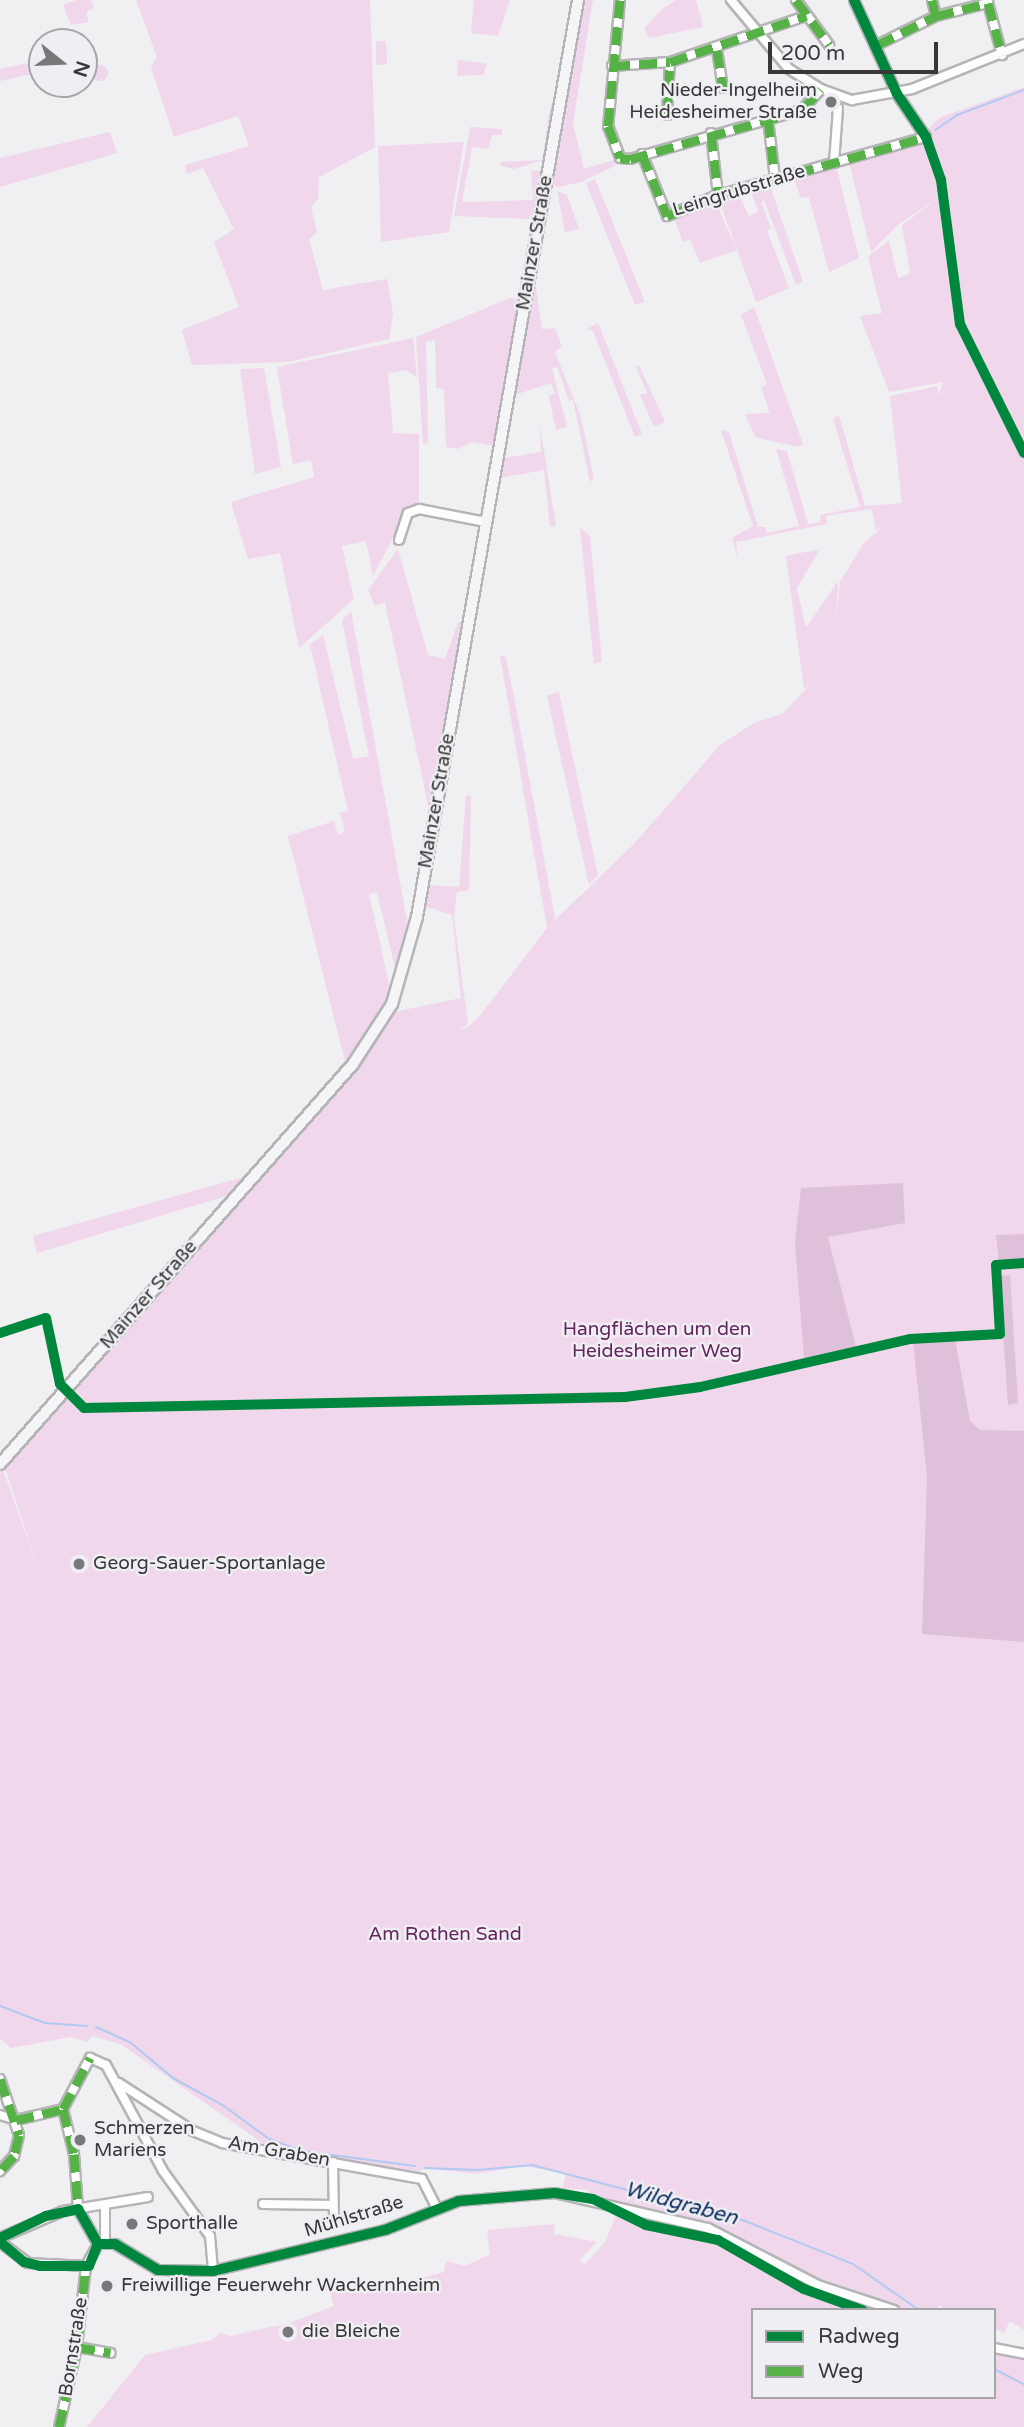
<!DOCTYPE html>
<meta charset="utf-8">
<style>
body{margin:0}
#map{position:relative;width:1024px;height:2427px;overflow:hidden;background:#f0eff1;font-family:"Varela Round",sans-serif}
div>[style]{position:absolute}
.green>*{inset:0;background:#f0d7ec}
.round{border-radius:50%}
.forest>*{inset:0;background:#dec0da}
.stream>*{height:2px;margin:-1px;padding:0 1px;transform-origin:1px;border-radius:1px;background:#b0caf2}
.roads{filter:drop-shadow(2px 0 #b5b4b6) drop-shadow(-2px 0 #b5b4b6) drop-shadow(0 2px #b5b4b6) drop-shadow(0 -2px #b5b4b6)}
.minor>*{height:8px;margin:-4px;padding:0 4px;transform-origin:4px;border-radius:4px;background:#fdfdfd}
.major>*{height:10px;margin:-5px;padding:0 5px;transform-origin:5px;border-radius:5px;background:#f5f5f8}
.quiet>*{height:9px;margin-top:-4.5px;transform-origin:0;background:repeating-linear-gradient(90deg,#56b246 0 18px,transparent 0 27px)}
.cycleway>*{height:10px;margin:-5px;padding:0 5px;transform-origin:5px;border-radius:5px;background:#00873e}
.dots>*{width:19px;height:19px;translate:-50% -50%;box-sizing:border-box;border:4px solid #efeef2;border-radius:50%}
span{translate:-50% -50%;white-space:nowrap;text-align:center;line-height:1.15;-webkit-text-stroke:5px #efeef2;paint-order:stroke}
.poi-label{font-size:19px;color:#383739}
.right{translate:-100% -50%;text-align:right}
.left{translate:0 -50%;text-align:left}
.street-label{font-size:19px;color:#383739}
.park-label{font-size:19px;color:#66245f}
.water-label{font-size:21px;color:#092b5c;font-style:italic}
.legend{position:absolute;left:751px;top:2308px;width:245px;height:91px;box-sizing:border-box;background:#efeef2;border:2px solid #a6a5a8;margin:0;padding:9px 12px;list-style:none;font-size:21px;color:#383739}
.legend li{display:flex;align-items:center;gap:14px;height:35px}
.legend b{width:35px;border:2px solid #a6a5a8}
.north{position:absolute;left:28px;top:28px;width:70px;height:70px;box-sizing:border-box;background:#efeef2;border:2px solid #a6a5a8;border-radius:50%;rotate:108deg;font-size:19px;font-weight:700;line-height:28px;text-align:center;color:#383739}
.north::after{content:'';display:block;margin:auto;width:24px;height:32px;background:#787779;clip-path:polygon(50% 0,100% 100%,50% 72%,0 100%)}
.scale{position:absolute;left:768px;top:42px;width:170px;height:32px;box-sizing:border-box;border:4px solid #383739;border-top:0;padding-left:9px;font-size:21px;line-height:24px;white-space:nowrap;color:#383739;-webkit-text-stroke:5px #efeef2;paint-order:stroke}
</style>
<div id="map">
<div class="green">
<div style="clip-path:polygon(77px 0,91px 0,94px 8px,86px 12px,89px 22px,71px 25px,63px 5px)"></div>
<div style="clip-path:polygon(136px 0,370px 0,375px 147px,319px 177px,318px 199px,311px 207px,317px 232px,309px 239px,323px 290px,387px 279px,393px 313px,389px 339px,288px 362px,192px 365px,182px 330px,239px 307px,214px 242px,234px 229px,203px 168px,187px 174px,185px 165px,249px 146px,238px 116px,174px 137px,151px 67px,157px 57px)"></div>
<div style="clip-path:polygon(474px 0,510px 0,498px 36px,471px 33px)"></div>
<div style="clip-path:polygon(582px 0,593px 0,573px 123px,584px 169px,614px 160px,615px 166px,581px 182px,558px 187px,552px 185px,551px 176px,556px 173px,551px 173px)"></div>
<div style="clip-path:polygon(696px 0,703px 27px,649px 38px,644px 29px,660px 11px,676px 0)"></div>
<div style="clip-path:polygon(376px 41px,386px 41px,387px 64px,376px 65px)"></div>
<div style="clip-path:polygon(42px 60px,42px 72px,0 81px,0 69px)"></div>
<div style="clip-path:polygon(458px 60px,487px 64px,483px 75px,457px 76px)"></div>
<div class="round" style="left:92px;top:65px;width:16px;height:16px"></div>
<div style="clip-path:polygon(1024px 87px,1024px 2330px,1010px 2321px,1004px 2333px,994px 2328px,994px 2310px,947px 2310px,939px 2305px,937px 2310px,905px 2310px,811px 2278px,721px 2229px,597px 2198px,587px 2194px,588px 2190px,563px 2188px,566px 2173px,523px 2166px,476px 2174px,423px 2168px,417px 2174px,268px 2147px,122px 2045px,93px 2036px,87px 2042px,71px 2037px,11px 2048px,0 2039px,0 1473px,3px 1470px,40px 1573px,4px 1465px,353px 1071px,340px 1083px,394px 1012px,461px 998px,452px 915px,424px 906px,428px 885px,459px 887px,466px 796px,471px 795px,469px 890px,457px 892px,454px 918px,468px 1024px,457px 1031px,466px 1028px,479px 1017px,547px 928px,500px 656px,505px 655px,514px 696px,555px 918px,552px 923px,634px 844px,720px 745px,754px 723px,782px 714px,809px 686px,804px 689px,786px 556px,820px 549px,797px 588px,806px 628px,838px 581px,836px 621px,840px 582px,863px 544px,881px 528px,876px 530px,872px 509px,826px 516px,827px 524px,736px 542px,738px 560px,732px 538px,753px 526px,721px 430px,729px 432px,758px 527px,765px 527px,767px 533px,799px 526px,776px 449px,787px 451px,808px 524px,821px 522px,820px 515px,860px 507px,833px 419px,839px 415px,865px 506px,902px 503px,890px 396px,938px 386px,938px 396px,943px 382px,889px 392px,860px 316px,882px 313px,868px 257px,889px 240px,898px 278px,910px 273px,902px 225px,941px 196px,899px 224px,871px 252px,849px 162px,924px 143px,920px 130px,928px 130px,939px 118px)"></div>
<div style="clip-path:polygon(551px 103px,555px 105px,546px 159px,514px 169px,501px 166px,500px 162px,542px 160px)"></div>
<div style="clip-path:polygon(470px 127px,502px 129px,502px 135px,492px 135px,488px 149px,472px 147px,462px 202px,533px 200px,531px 170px,544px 171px,523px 294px,518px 294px,532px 219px,454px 216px)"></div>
<div style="clip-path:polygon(110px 132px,117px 153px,0 187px,0 158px)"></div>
<div style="clip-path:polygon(464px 142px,449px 232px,381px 242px,378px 146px)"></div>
<div style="clip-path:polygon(836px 166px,859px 258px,829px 272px,809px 197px,801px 198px,794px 179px)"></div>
<div style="clip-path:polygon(595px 179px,645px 302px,635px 305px,586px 183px)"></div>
<div style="clip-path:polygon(769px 183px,803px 282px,796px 285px,764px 200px,761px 202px,771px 228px,767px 230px,789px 288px,756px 302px,719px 200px,738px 193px,749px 216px,758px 211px,750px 189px)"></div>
<div style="clip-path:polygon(557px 191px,567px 195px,579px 229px,565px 232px)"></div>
<div style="clip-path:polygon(714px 199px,737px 250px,700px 263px,690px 240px,683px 242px,673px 216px)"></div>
<div style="clip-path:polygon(544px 208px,535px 280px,542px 329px,555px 328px,562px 347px,555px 352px,581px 417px,594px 478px,590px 482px,573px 400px,569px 401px,557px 367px,552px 368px,567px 427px,556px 430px,549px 396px,555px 393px,551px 383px,515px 395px,504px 458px,541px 452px,540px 426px,556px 525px,550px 527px,544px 470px,500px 478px,490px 519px)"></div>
<div style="clip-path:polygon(510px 298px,521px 299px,495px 446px,472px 442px,458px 449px,446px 447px,444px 389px,436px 388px,435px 340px,426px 342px,428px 443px,423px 444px,416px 337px)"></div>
<div style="clip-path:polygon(754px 307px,803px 444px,798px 447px,755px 437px,745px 414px,770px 413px,761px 387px,767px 384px,741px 315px)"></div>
<div style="clip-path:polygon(598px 323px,642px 434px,635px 437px,593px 331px,587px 329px)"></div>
<div style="clip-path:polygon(413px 338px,417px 378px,407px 370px,388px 373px,393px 433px,419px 434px,419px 505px,408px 509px,373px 576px,366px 541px,342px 546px,354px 599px,299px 648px,280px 553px,248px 559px,231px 502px,314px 477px,311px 460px,293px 464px,277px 367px)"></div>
<div style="clip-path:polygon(639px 365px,665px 422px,654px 427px,640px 395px,647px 393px,636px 367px)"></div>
<div style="clip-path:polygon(264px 368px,281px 467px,255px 474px,240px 369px)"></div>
<div style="clip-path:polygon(580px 527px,590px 536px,602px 662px,594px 664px)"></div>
<div style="clip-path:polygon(398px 549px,428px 655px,445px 659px,458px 622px,464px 623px,431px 819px,385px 602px,375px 606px,368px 590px)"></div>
<div style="clip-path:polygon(351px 611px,410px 937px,398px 981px,377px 892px,369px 894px,392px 997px,346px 1065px,288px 836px,334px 821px,338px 835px,345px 831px,340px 813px,348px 811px,310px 645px,323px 635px,353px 759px,369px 756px,342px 620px)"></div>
<div style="clip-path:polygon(559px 692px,598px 875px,589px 885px,547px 696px)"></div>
<div style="clip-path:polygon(251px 1175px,233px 1194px,37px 1253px,33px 1236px)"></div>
<div style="clip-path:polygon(619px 2208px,696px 2226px,771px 2265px,885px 2310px,753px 2310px,753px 2397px,994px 2397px,994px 2355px,1024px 2359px,1024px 2427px,87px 2427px,145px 2355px,212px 2340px,221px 2333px,230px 2336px,289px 2323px,334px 2306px,330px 2292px,349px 2288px,372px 2292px,444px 2272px,446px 2261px,465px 2266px,490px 2254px,487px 2230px,555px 2224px,554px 2234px,597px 2242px,579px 2261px,585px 2264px,605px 2242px,617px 2214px,647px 2227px,703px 2234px,646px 2224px,625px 2216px)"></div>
</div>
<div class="forest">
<div style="clip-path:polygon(903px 1183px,905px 1223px,828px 1237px,856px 1347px,804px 1359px,795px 1242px,801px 1188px)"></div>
<div style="clip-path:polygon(1024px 1234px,1024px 1261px,999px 1262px,996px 1235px)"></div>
<div style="clip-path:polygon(1010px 1275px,1018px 1403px,1008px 1405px,999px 1276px)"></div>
<div style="clip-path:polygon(955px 1339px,970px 1421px,980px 1430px,1024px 1431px,1024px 1642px,922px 1634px,927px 1476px,913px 1342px)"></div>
</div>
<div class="stream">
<div style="left:935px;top:130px;width:27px;rotate:-34deg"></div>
<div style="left:957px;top:115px;width:72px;rotate:-20.5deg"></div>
<div style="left:0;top:2006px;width:48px;rotate:20.7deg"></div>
<div style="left:45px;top:2023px;width:42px;rotate:4.1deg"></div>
<div style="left:96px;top:2027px;width:37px;rotate:24deg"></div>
<div style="left:130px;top:2042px;width:56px;rotate:39.9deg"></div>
<div style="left:173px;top:2078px;width:58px;rotate:28.8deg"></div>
<div style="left:224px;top:2106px;width:56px;rotate:36.3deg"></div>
<div style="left:269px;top:2139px;width:35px;rotate:20deg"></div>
<div style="left:302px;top:2151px;width:114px;rotate:7.6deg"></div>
<div style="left:424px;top:2168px;width:54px;rotate:2.1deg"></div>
<div style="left:478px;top:2170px;width:54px;rotate:-5.3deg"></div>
<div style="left:532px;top:2165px;width:220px;rotate:14.7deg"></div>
<div style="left:745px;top:2221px;width:116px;rotate:21.7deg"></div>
<div style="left:853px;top:2264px;width:80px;rotate:34.9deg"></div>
<div style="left:994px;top:2369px;width:34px;rotate:27deg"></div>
</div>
<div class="roads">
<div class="minor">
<div style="left:620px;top:0;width:127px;rotate:95.4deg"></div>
<div style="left:608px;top:126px;width:34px;rotate:69deg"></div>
<div style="left:620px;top:158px;width:10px;rotate:6deg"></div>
<div style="left:630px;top:159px;width:179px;rotate:-15.9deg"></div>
<div style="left:802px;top:110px;width:28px;rotate:-48deg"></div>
<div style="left:731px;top:0;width:90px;rotate:50deg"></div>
<div style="left:789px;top:69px;width:38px;rotate:32deg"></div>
<div style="left:821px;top:89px;width:33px;rotate:20deg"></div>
<div style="left:852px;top:100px;width:61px;rotate:-10.4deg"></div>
<div style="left:912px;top:89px;width:121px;rotate:-21.9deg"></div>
<div style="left:796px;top:0;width:56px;rotate:53.7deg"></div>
<div style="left:932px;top:0;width:16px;rotate:76deg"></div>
<div style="left:877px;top:45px;width:66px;rotate:-26.2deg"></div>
<div style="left:936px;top:16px;width:54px;rotate:-14deg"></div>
<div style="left:988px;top:3px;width:54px;rotate:74.9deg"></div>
<div style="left:717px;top:50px;width:38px;rotate:81deg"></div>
<div style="left:612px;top:66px;width:58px;rotate:-3.9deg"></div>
<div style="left:670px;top:62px;width:144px;rotate:-18.7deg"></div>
<div style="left:667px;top:115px;width:53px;rotate:-86.8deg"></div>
<div style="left:768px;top:119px;width:60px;rotate:83.3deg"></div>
<div style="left:711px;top:133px;width:62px;rotate:83.6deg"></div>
<div style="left:642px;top:154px;width:67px;rotate:68deg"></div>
<div style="left:667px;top:216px;width:55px;rotate:-22.4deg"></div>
<div style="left:718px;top:195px;width:216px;rotate:-15.6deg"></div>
<div style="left:926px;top:137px;width:52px;rotate:-124deg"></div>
<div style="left:897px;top:94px;width:103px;rotate:-114.6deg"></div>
<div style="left:834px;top:163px;width:55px;rotate:-85.8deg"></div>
<div style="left:399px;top:540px;width:28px;rotate:-72deg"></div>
<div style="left:408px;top:513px;width:12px;rotate:-20deg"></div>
<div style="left:419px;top:509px;width:68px;rotate:11deg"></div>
<div style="left:0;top:2079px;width:59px;rotate:71.3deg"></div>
<div style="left:19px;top:2135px;width:22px;rotate:103deg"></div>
<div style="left:14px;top:2156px;width:21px;rotate:133deg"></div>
<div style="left:119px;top:2083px;width:88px;rotate:33deg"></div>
<div style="left:193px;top:2131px;width:31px;rotate:22deg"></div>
<div style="left:222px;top:2143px;width:203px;rotate:10.2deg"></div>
<div style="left:422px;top:2179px;width:31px;rotate:63deg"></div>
<div style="left:63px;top:2109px;width:46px;rotate:76.3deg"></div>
<div style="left:74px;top:2154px;width:55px;rotate:85.8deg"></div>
<div style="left:78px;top:2209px;width:40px;rotate:60.3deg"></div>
<div style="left:0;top:2115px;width:17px;rotate:17deg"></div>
<div style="left:16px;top:2120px;width:48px;rotate:-13.2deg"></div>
<div style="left:63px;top:2109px;width:58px;rotate:-62.1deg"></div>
<div style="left:90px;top:2058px;width:17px;rotate:24deg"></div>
<div style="left:106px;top:2065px;width:120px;rotate:61.7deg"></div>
<div style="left:163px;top:2171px;width:80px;rotate:54.1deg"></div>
<div style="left:210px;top:2236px;width:35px;rotate:85deg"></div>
<div style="left:333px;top:2162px;width:57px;rotate:89deg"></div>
<div style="left:263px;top:2204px;width:70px;rotate:0.8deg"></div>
<div style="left:105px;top:2206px;width:36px;rotate:90deg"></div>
<div style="left:0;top:2238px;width:69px;rotate:-23.2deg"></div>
<div style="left:63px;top:2211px;width:86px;rotate:-9.4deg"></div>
<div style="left:0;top:2242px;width:35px;rotate:37deg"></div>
<div style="left:28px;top:2263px;width:58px;rotate:3deg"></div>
<div style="left:98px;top:2244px;width:17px"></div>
<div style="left:115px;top:2244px;width:50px;rotate:31.2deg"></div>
<div style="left:158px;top:2270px;width:55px;rotate:1deg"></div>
<div style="left:213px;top:2271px;width:177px;rotate:-13.4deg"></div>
<div style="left:385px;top:2230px;width:79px;rotate:-21.4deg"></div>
<div style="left:459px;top:2201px;width:96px;rotate:-4.8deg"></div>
<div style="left:555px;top:2193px;width:157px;rotate:12.9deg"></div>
<div style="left:708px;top:2228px;width:124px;rotate:27.4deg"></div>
<div style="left:818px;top:2285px;width:80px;rotate:18.2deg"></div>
<div style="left:86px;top:2266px;width:25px;rotate:-61deg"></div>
<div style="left:77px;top:2347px;width:34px;rotate:10deg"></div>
<div style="left:994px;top:2348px;width:31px;rotate:11deg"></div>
<div style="left:59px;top:2427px;width:82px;rotate:-77.3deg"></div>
<div style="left:77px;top:2347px;width:81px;rotate:-83.7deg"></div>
</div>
<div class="major">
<div style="left:0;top:1464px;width:533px;rotate:-48.57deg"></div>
<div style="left:353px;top:1064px;width:72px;rotate:-57deg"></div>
<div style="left:392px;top:1004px;width:91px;rotate:-74deg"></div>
<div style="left:417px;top:917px;width:931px;rotate:-80.04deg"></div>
</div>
</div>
<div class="quiet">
<div style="left:620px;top:0;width:127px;rotate:95.4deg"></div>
<div style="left:608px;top:126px;width:34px;rotate:69deg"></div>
<div style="left:620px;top:158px;width:10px;rotate:6deg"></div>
<div style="left:630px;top:159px;width:179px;rotate:-15.9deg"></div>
<div style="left:802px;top:110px;width:28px;rotate:-48deg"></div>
<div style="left:796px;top:0;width:56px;rotate:53.7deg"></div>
<div style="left:932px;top:0;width:16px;rotate:76deg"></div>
<div style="left:877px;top:45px;width:66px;rotate:-26.2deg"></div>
<div style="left:936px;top:16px;width:54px;rotate:-14deg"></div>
<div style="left:988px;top:3px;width:54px;rotate:74.9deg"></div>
<div style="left:717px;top:50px;width:38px;rotate:81deg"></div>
<div style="left:612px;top:66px;width:58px;rotate:-3.9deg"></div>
<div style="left:670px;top:62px;width:144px;rotate:-18.7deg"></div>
<div style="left:667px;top:115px;width:53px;rotate:-86.8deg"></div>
<div style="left:768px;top:119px;width:60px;rotate:83.3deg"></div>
<div style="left:711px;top:133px;width:62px;rotate:83.6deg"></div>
<div style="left:642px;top:154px;width:67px;rotate:68deg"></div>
<div style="left:667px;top:216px;width:55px;rotate:-22.4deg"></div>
<div style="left:718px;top:195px;width:216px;rotate:-15.6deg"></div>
<div style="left:926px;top:137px;width:5px;rotate:68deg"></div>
<div style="left:0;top:2079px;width:59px;rotate:71.3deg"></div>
<div style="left:19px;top:2135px;width:22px;rotate:103deg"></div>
<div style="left:14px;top:2156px;width:21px;rotate:133deg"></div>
<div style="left:63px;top:2109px;width:46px;rotate:76.3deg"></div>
<div style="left:74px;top:2154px;width:55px;rotate:85.8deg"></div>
<div style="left:16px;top:2120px;width:48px;rotate:-13.2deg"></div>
<div style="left:63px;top:2109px;width:58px;rotate:-62.1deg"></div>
<div style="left:77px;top:2347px;width:34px;rotate:10deg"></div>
<div style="left:59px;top:2427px;width:82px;rotate:-77.3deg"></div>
<div style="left:77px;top:2347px;width:81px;rotate:-83.7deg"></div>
</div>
<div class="cycleway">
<div style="left:854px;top:0;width:103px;rotate:65.4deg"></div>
<div style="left:897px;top:94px;width:52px;rotate:56deg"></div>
<div style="left:926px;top:137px;width:46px;rotate:70.8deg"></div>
<div style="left:941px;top:180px;width:145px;rotate:82.5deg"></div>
<div style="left:960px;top:324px;width:144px;rotate:63.6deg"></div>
<div style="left:0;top:1333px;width:48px;rotate:-18.1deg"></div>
<div style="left:46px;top:1318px;width:67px;rotate:78deg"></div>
<div style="left:60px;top:1384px;width:34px;rotate:45deg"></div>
<div style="left:84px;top:1408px;width:541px;rotate:-1.16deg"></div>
<div style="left:625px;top:1397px;width:76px;rotate:-7.6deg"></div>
<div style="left:700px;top:1387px;width:215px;rotate:-12.9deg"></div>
<div style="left:910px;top:1339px;width:90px;rotate:-3.2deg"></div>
<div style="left:1000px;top:1334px;width:69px;rotate:-93.3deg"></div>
<div style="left:996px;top:1265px;width:28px;rotate:-4deg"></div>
<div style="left:0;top:2238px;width:51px;rotate:-25.6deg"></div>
<div style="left:46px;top:2216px;width:33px;rotate:-12deg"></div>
<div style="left:78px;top:2209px;width:40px;rotate:60.3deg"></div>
<div style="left:0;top:2242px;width:31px;rotate:40deg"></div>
<div style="left:24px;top:2262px;width:16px;rotate:14deg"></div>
<div style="left:40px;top:2266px;width:49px"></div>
<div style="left:89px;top:2266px;width:24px;rotate:-68deg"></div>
<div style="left:98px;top:2244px;width:17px"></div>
<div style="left:115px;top:2244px;width:50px;rotate:31.2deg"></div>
<div style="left:158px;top:2270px;width:55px;rotate:1deg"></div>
<div style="left:213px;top:2271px;width:177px;rotate:-13.4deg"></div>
<div style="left:385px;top:2230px;width:79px;rotate:-21.4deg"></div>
<div style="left:459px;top:2201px;width:96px;rotate:-4.8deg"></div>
<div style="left:555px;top:2193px;width:38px;rotate:9deg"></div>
<div style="left:593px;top:2199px;width:59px;rotate:26.1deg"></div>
<div style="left:646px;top:2225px;width:74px;rotate:11.8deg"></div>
<div style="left:718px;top:2240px;width:99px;rotate:29.7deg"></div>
<div style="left:804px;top:2289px;width:62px;rotate:19.9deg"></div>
</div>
<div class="dots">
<div style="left:831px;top:102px;background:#787779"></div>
<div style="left:79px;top:1564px;background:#787779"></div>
<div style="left:80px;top:2140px;background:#787779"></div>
<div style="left:132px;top:2224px;background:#787779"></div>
<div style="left:107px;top:2286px;background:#787779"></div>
<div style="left:288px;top:2332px;background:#787779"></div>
</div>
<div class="poi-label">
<span class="right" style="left:817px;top:102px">Nieder-Ingelheim<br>Heidesheimer Straße</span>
<span class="left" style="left:93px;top:1564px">Georg-Sauer-Sportanlage</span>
<span class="left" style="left:94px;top:2140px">Schmerzen<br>Mariens</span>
<span class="left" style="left:146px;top:2224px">Sporthalle</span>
<span class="left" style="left:121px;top:2286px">Freiwillige Feuerwehr Wackernheim</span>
<span class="left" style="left:302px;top:2332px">die Bleiche</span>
</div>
<div class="street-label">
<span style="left:739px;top:191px;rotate:-17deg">Leingrubstraße</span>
<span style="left:535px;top:243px;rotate:-80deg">Mainzer Straße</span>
<span style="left:437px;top:801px;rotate:-80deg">Mainzer Straße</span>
<span style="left:149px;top:1295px;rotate:-49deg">Mainzer Straße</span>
<span style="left:279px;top:2152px;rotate:10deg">Am Graben</span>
<span style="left:354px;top:2217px;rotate:-17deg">Mühlstraße</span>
<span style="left:74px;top:2347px;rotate:-81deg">Bornstraße</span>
</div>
<div class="park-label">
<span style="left:657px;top:1341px">Hangflächen um den<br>Heidesheimer Weg</span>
<span style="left:445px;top:1935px">Am Rothen Sand</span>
</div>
<div class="water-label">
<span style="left:681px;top:2204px;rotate:15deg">Wildgraben</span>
</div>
<ul class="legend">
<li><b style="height:9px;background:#00873e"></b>Radweg</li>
<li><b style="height:9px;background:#56b246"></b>Weg</li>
</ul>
<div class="north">N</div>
<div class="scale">200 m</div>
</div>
